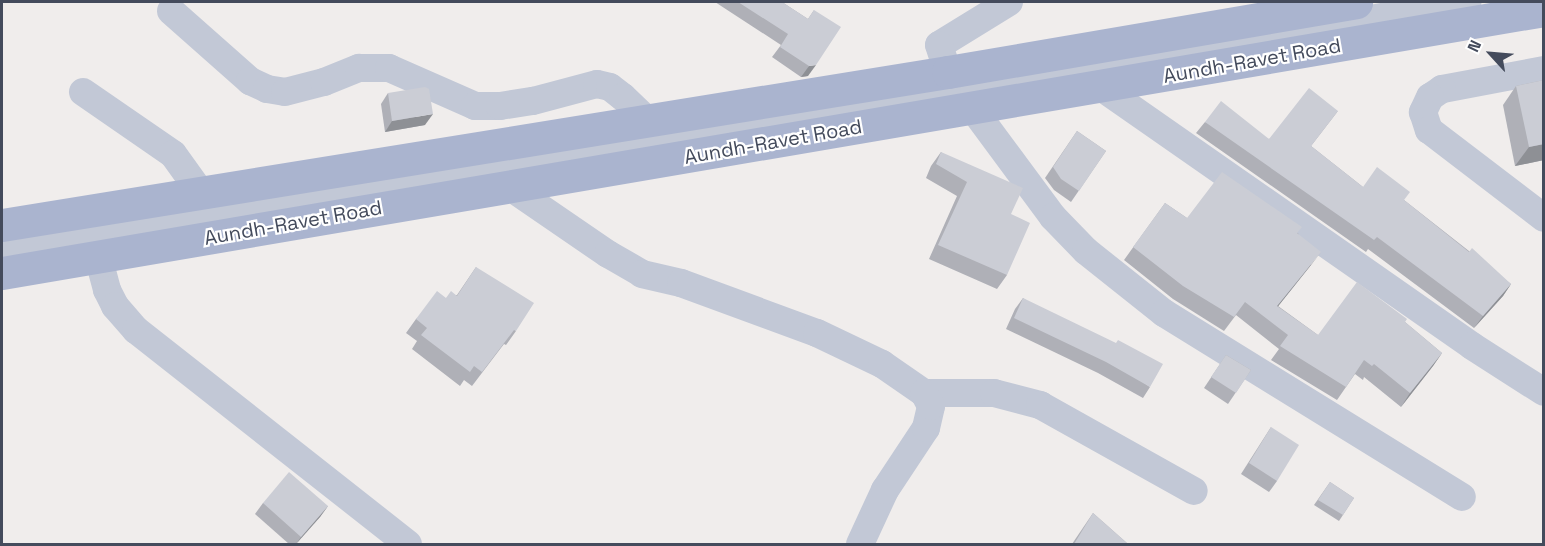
<!DOCTYPE html>
<style>
body{margin:0}
#map{position:relative;width:1545px;height:546px;overflow:hidden;background:#f0edec;font-family:"Space Grotesk",sans-serif}
div>[style]{position:absolute}
.minor>*{height:28px;margin:-14px;padding:0 14px;transform-origin:14px;border-radius:14px;background:#c2c8d6}
.major>*{height:33px;margin:-16.5px;padding:0 16.5px;transform-origin:16.5px;border-radius:16.5px;background:#aab4cf}
.wall>*{inset:0;background:#afb0b7}
.shaded-wall>*{inset:0;background:#8e9095}
.building>*{inset:0;background:#cbcdd5}
span{translate:-50% -50%;white-space:nowrap;text-align:center;line-height:1.15;-webkit-text-stroke:4.5px #fff;paint-order:stroke}
.street-label{font-size:20px;color:#444b5c}
.frame{position:absolute;inset:0;border:3px solid #444b5c;pointer-events:none}
.north{position:absolute;left:1461px;top:24px;width:60px;height:60px;-webkit-text-stroke:4px #fff;paint-order:stroke;rotate:296deg;font-size:16px;font-weight:700;line-height:24px;text-align:center;color:#444b5c}
.north::after{content:'';display:block;margin:auto;width:21px;height:27px;background:#444b5c;clip-path:polygon(50% 0,100% 100%,50% 72%,0 100%)}
</style>
<div id="map">
<div class="minor">
<div style="left:1009px;top:2px;width:82px;rotate:148.4deg"></div>
<div style="left:939px;top:45px;width:28px;rotate:72deg"></div>
<div style="left:948px;top:72px;width:21px;rotate:59deg"></div>
<div style="left:959px;top:90px;width:158px;rotate:53.5deg"></div>
<div style="left:1053px;top:217px;width:47px;rotate:45.9deg"></div>
<div style="left:1086px;top:251px;width:100px;rotate:38.5deg"></div>
<div style="left:1164px;top:313px;width:350px;rotate:31.7deg"></div>
<div style="left:171px;top:11px;width:106px;rotate:41.5deg"></div>
<div style="left:250px;top:81px;width:19px;rotate:25deg"></div>
<div style="left:267px;top:89px;width:18px;rotate:9deg"></div>
<div style="left:285px;top:92px;width:40px;rotate:-14.4deg"></div>
<div style="left:324px;top:82px;width:38px;rotate:-22deg"></div>
<div style="left:359px;top:68px;width:30px"></div>
<div style="left:389px;top:68px;width:94px;rotate:23.8deg"></div>
<div style="left:475px;top:106px;width:25px"></div>
<div style="left:500px;top:106px;width:33px;rotate:-9deg"></div>
<div style="left:533px;top:101px;width:66px;rotate:-14.9deg"></div>
<div style="left:597px;top:84px;width:13px;rotate:13deg"></div>
<div style="left:610px;top:87px;width:16px;rotate:38deg"></div>
<div style="left:623px;top:97px;width:33px;rotate:44deg"></div>
<div style="left:1544px;top:70px;width:104px;rotate:169.4deg"></div>
<div style="left:1442px;top:89px;width:14px;rotate:146deg"></div>
<div style="left:1430px;top:97px;width:17px;rotate:115deg"></div>
<div style="left:1423px;top:112px;width:19px;rotate:72deg"></div>
<div style="left:1429px;top:130px;width:145px;rotate:37.4deg"></div>
<div style="left:1101px;top:87px;width:452px;rotate:34.9deg"></div>
<div style="left:1472px;top:346px;width:85px;rotate:32.6deg"></div>
<div style="left:83px;top:92px;width:109px;rotate:34.6deg"></div>
<div style="left:173px;top:154px;width:48px;rotate:54.3deg"></div>
<div style="left:510px;top:187px;width:119px;rotate:34.4deg"></div>
<div style="left:608px;top:254px;width:39px;rotate:30deg"></div>
<div style="left:642px;top:274px;width:40px;rotate:13deg"></div>
<div style="left:681px;top:283px;width:145px;rotate:20.2deg"></div>
<div style="left:817px;top:333px;width:72px;rotate:25.5deg"></div>
<div style="left:882px;top:364px;width:51px;rotate:34.6deg"></div>
<div style="left:924px;top:393px;width:70px"></div>
<div style="left:994px;top:393px;width:48px;rotate:14.6deg"></div>
<div style="left:1040px;top:405px;width:176px;rotate:29.2deg"></div>
<div style="left:2px;top:249px;width:985px;rotate:-9.4deg"></div>
<div style="left:974px;top:88px;width:501px;rotate:-9.88deg"></div>
<div style="left:98px;top:256px;width:35px;rotate:75deg"></div>
<div style="left:107px;top:290px;width:18px;rotate:63deg"></div>
<div style="left:115px;top:306px;width:32px;rotate:49deg"></div>
<div style="left:136px;top:330px;width:346px;rotate:38.2deg"></div>
<div style="left:860px;top:544px;width:60px;rotate:-65.2deg"></div>
<div style="left:885px;top:490px;width:74px;rotate:-56.5deg"></div>
<div style="left:926px;top:428px;width:23px;rotate:-77deg"></div>
<div style="left:931px;top:406px;width:15px;rotate:-118deg"></div>
</div>
<div class="major">
<div style="left:2px;top:225px;width:958px;rotate:-9.19deg"></div>
<div style="left:948px;top:72px;width:414px;rotate:-9.7deg"></div>
<div style="left:2px;top:273px;width:1564px;rotate:-9.68deg"></div>
</div>
<div class="wall">
<div style="clip-path:polygon(715px 2px,782px 2px,808px 19px,814px 10px,808px 76px,801px 77px,772px 57px,781px 45px)"></div>
<div style="clip-path:polygon(1544px 80px,1544px 160px,1515px 166px,1503px 105px,1516px 86px)"></div>
<div style="clip-path:polygon(388px 93px,425px 125px,385px 132px,381px 104px)"></div>
<div style="clip-path:polygon(1338px 111px,1311px 146px,1363px 187px,1404px 200px,1511px 284px,1503px 296px,1474px 328px,1368px 249px,1366px 252px,1196px 133px,1205px 122px,1269px 139px)"></div>
<div style="clip-path:polygon(1077px 131px,1106px 151px,1071px 202px,1054px 190px,1045px 178px)"></div>
<div style="clip-path:polygon(941px 152px,1011px 214px,1007px 275px,997px 289px,929px 259px,957px 196px,926px 178px,931px 166px)"></div>
<div style="clip-path:polygon(1165px 203px,1187px 218px,1298px 233px,1311px 265px,1278px 306px,1318px 335px,1405px 322px,1442px 353px,1433px 366px,1401px 407px,1364px 377px,1363px 380px,1355px 374px,1337px 400px,1271px 360px,1279px 349px,1236px 315px,1224px 331px,1173px 299px,1124px 260px)"></div>
<div style="clip-path:polygon(476px 267px,516px 331px,506px 345px,504px 344px,472px 386px,464px 380px,460px 386px,412px 349px,417px 341px,406px 333px,416px 319px,446px 298px,457px 295px)"></div>
<div style="clip-path:polygon(1023px 298px,1150px 387px,1143px 398px,1098px 373px,1006px 329px,1015px 309px)"></div>
<div style="clip-path:polygon(1226px 355px,1251px 370px,1228px 404px,1204px 388px)"></div>
<div style="clip-path:polygon(1271px 427px,1277px 481px,1269px 492px,1241px 474px)"></div>
<div style="clip-path:polygon(1330px 482px,1354px 498px,1339px 521px,1314px 505px)"></div>
<div style="clip-path:polygon(263px 503px,328px 506px,320px 517px,296px 544px,289px 544px,255px 514px)"></div>
<div style="clip-path:polygon(1093px 513px,1128px 544px,1072px 544px)"></div>
</div>
<div class="shaded-wall">
<div style="clip-path:polygon(816px 65px,808px 76px,801px 77px,809px 66px)"></div>
<div style="clip-path:polygon(433px 114px,425px 125px,385px 132px,392px 121px)"></div>
<div style="clip-path:polygon(1544px 144px,1544px 160px,1515px 166px,1529px 147px)"></div>
<div style="clip-path:polygon(1321px 252px,1311px 265px,1268px 319px,1277px 306px)"></div>
<div style="clip-path:polygon(1511px 284px,1503px 296px,1474px 328px,1483px 316px)"></div>
<div style="clip-path:polygon(1442px 353px,1433px 366px,1401px 407px,1410px 393px)"></div>
<div style="clip-path:polygon(328px 506px,320px 517px,296px 544px,301px 537px)"></div>
</div>
<div class="building">
<div style="clip-path:polygon(738px 2px,782px 2px,808px 19px,814px 10px,841px 27px,816px 65px,809px 66px,780px 47px,788px 34px)"></div>
<div style="clip-path:polygon(1544px 80px,1544px 144px,1529px 147px,1516px 86px)"></div>
<div style="clip-path:polygon(425px 87px,429px 89px,433px 114px,392px 121px,388px 93px)"></div>
<div style="clip-path:polygon(1309px 88px,1338px 111px,1311px 146px,1363px 187px,1377px 167px,1410px 192px,1404px 200px,1469px 252px,1472px 248px,1511px 284px,1483px 316px,1377px 237px,1374px 240px,1205px 122px,1221px 101px,1269px 139px)"></div>
<div style="clip-path:polygon(1077px 131px,1106px 151px,1079px 191px,1061px 179px,1053px 167px)"></div>
<div style="clip-path:polygon(941px 152px,1023px 188px,1011px 214px,1030px 223px,1007px 275px,938px 245px,967px 182px,936px 164px)"></div>
<div style="clip-path:polygon(1222px 172px,1302px 227px,1297px 233px,1321px 252px,1277px 306px,1318px 335px,1357px 282px,1407px 319px,1405px 322px,1442px 353px,1410px 393px,1374px 364px,1372px 366px,1364px 360px,1346px 387px,1280px 346px,1288px 335px,1245px 302px,1234px 317px,1183px 286px,1133px 247px,1165px 203px,1187px 218px)"></div>
<div style="clip-path:polygon(476px 267px,534px 303px,516px 331px,514px 330px,482px 372px,474px 366px,470px 372px,421px 335px,427px 328px,416px 319px,437px 291px,446px 298px,451px 291px,457px 296px)"></div>
<div style="clip-path:polygon(1023px 298px,1116px 343px,1118px 340px,1163px 364px,1150px 387px,1106px 362px,1014px 318px)"></div>
<div style="clip-path:polygon(1226px 355px,1251px 370px,1236px 393px,1211px 377px)"></div>
<div style="clip-path:polygon(1271px 427px,1299px 445px,1277px 481px,1249px 463px)"></div>
<div style="clip-path:polygon(289px 472px,328px 506px,301px 537px,263px 503px)"></div>
<div style="clip-path:polygon(1330px 482px,1354px 498px,1343px 515px,1318px 500px)"></div>
<div style="clip-path:polygon(1093px 513px,1128px 544px,1074px 544px)"></div>
</div>
<div class="street-label">
<span style="left:1252px;top:61px;rotate:-10deg">Aundh-Ravet Road</span>
<span style="left:773px;top:142px;rotate:-10deg">Aundh-Ravet Road</span>
<span style="left:293px;top:223px;rotate:-10deg">Aundh-Ravet Road</span>
</div>
<div class="frame"></div>
<div class="north">N</div>
</div>
